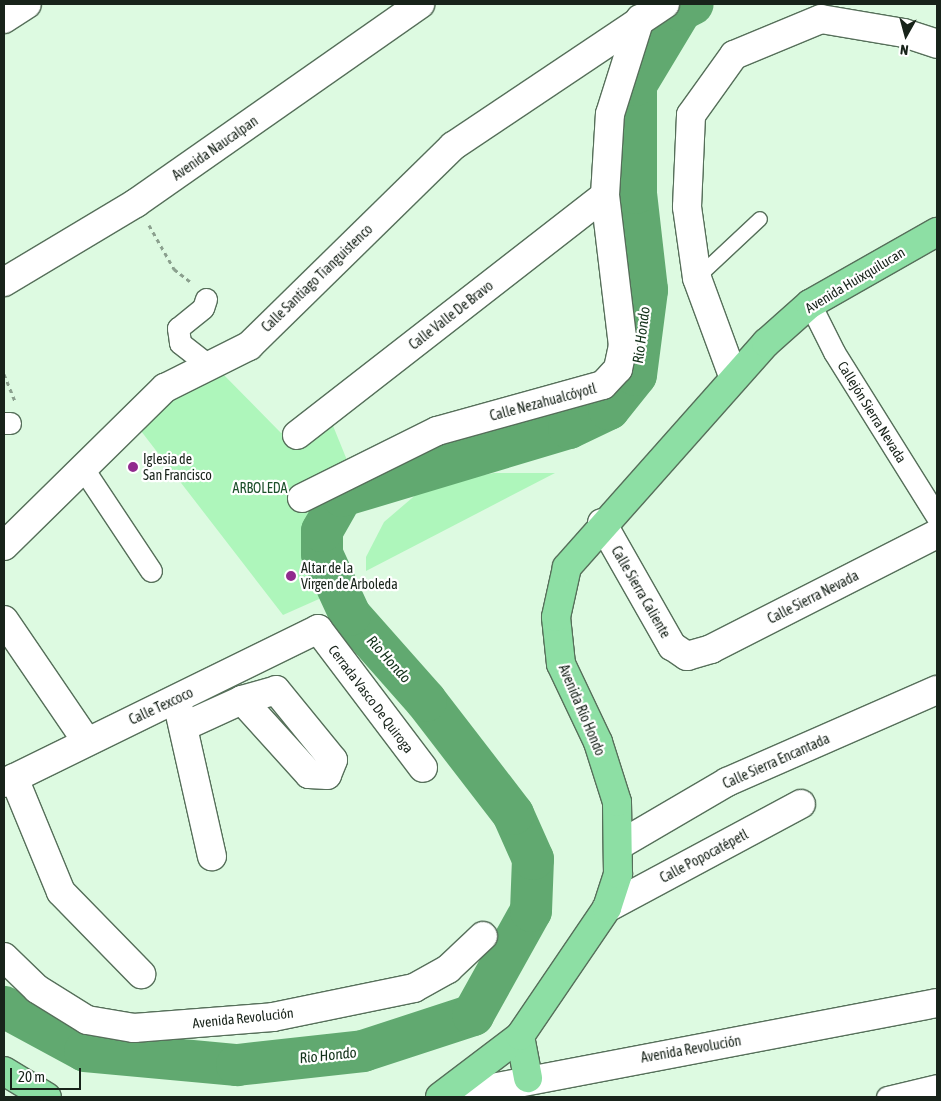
<!DOCTYPE html>
<meta charset="utf-8">
<style>
body{margin:0}
#map{position:relative;width:941px;height:1101px;overflow:hidden;background:#ddfae1;font-family:"Asap Condensed",sans-serif}
div>[style]{position:absolute}
.green>*{inset:0;background:#aef6bb}
.river>*{height:42px;margin:-21px;padding:0 21px;transform-origin:21px;border-radius:21px;background:#61a970}
.path>*{height:3px;margin-top:-1.5px;transform-origin:0;background:repeating-linear-gradient(90deg,#8ba08e 0 4px,transparent 0 8px)}
.roads{filter:drop-shadow(1px 0 #566f5a) drop-shadow(-1px 0 #566f5a) drop-shadow(0 1px #566f5a) drop-shadow(0 -1px #566f5a)}
.service>*{height:14px;margin:-7px;padding:0 7px;transform-origin:7px;border-radius:7px;background:#fff}
.pedestrian>*{height:21px;margin:-10.5px;padding:0 10.5px;transform-origin:10.5px;border-radius:10.5px;background:#fff}
.minor>*{height:28px;margin:-14px;padding:0 14px;transform-origin:14px;border-radius:14px;background:#fff}
.secondary>*{height:28px;margin:-14px;padding:0 14px;transform-origin:14px;border-radius:14px;background:#fff}
.primary>*{height:28px;margin:-14px;padding:0 14px;transform-origin:14px;border-radius:14px;background:#8ddfa4}
.dots>*{width:14px;height:14px;translate:-50% -50%;box-sizing:border-box;border:2px solid #fff;border-radius:50%}
span{translate:-50% -50%;white-space:nowrap;text-align:center;line-height:1.15;-webkit-text-stroke:4.5px #fff;paint-order:stroke}
.street-label{font-size:14px;color:#18231a}
.poi-label{font-size:14px;color:#18231a}
.left{translate:0 -50%;text-align:left}
.park-label{font-size:14px;color:#1c502a}
.water-label{font-size:15px;color:#13321a;font-style:italic}
.frame{position:absolute;inset:0;border:5px solid #18231a;pointer-events:none}
.north{position:absolute;left:881px;top:10px;width:50px;height:50px;-webkit-text-stroke:4px #fff;paint-order:stroke;rotate:187deg;font-size:14px;font-weight:700;line-height:20px;text-align:center;color:#18231a}
.north::after{content:'';display:block;margin:auto;width:18px;height:22px;background:#18231a;clip-path:polygon(50% 0,100% 100%,50% 72%,0 100%)}
.scale{position:absolute;left:10px;top:1068px;width:71px;height:22px;box-sizing:border-box;border:2px solid #18231a;border-top:0;padding-left:6px;font-size:15px;line-height:18px;white-space:nowrap;color:#18231a;-webkit-text-stroke:4px #fff;paint-order:stroke}
</style>
<div id="map">
<div class="green">
<div style="clip-path:polygon(216px 367px,281px 433px,327px 411px,351px 470px,324px 482px,312px 517px,310px 560px,328px 595px,283px 615px,124px 409px)"></div>
<div style="clip-path:polygon(494px 473px,555px 473px,366px 571px,366px 557px,384px 522px,426px 486px)"></div>
</div>
<div class="river">
<div style="left:4px;top:1007px;width:92px;rotate:28.5deg"></div>
<div style="left:85px;top:1051px;width:153px;rotate:5.3deg"></div>
<div style="left:237px;top:1065px;width:127px;rotate:-6.3deg"></div>
<div style="left:363px;top:1051px;width:116px;rotate:-18.1deg"></div>
<div style="left:473px;top:1015px;width:119px;rotate:-60.9deg"></div>
<div style="left:531px;top:911px;width:52px;rotate:-87.8deg"></div>
<div style="left:533px;top:859px;width:49px;rotate:-114deg"></div>
<div style="left:513px;top:814px;width:143px;rotate:-127.6deg"></div>
<div style="left:426px;top:701px;width:115px;rotate:-131.5deg"></div>
<div style="left:350px;top:615px;width:67px;rotate:-114.7deg"></div>
<div style="left:322px;top:554px;width:23px;rotate:-90deg"></div>
<div style="left:322px;top:531px;width:40px;rotate:-60.3deg"></div>
<div style="left:342px;top:496px;width:237px;rotate:-16.7deg"></div>
<div style="left:569px;top:428px;width:44px;rotate:-25.4deg"></div>
<div style="left:609px;top:409px;width:43px;rotate:-51.5deg"></div>
<div style="left:636px;top:375px;width:86px;rotate:-82.6deg"></div>
<div style="left:647px;top:290px;width:98px;rotate:-96.5deg"></div>
<div style="left:636px;top:193px;width:108px;rotate:-90deg"></div>
<div style="left:636px;top:85px;width:87px;rotate:-59deg"></div>
<div style="left:681px;top:10px;width:13px;rotate:-27deg"></div>
</div>
<div class="path">
<div style="left:149px;top:225px;width:51px;rotate:60.4deg"></div>
<div style="left:174px;top:269px;width:23px;rotate:38deg"></div>
<div style="left:4px;top:374px;width:29px;rotate:68deg"></div>
</div>
<div class="roads">
<div class="service">
<div style="left:697px;top:278px;width:86px;rotate:-43.1deg"></div>
</div>
<div class="pedestrian">
<div style="left:206px;top:299px;width:9px;rotate:108deg"></div>
<div style="left:203px;top:308px;width:32px;rotate:141deg"></div>
<div style="left:178px;top:328px;width:15px;rotate:82deg"></div>
<div style="left:180px;top:343px;width:37px;rotate:38deg"></div>
<div style="left:810px;top:304px;width:54px;rotate:63.4deg"></div>
<div style="left:834px;top:352px;width:195px;rotate:58deg"></div>
<div style="left:4px;top:423px;width:6px"></div>
<div style="left:84px;top:470px;width:121px;rotate:56.4deg"></div>
<div style="left:887px;top:1097px;width:51px;rotate:-13.5deg"></div>
</div>
<div class="minor">
<div style="left:4px;top:19px;width:27px;rotate:-33deg"></div>
<div style="left:733px;top:376px;width:104px;rotate:-110.2deg"></div>
<div style="left:697px;top:278px;width:72px;rotate:-98deg"></div>
<div style="left:687px;top:207px;width:92px;rotate:-87.5deg"></div>
<div style="left:691px;top:115px;width:74px;rotate:-54.4deg"></div>
<div style="left:734px;top:55px;width:94px;rotate:-22.5deg"></div>
<div style="left:821px;top:19px;width:84px;rotate:9.6deg"></div>
<div style="left:904px;top:33px;width:35px;rotate:18deg"></div>
<div style="left:297px;top:435px;width:390px;rotate:-37.9deg"></div>
<div style="left:302px;top:498px;width:151px;rotate:-26.4deg"></div>
<div style="left:437px;top:431px;width:172px;rotate:-15.5deg"></div>
<div style="left:603px;top:385px;width:22px;rotate:-47deg"></div>
<div style="left:618px;top:369px;width:24px;rotate:-78deg"></div>
<div style="left:623px;top:346px;width:152px;rotate:-96.8deg"></div>
<div style="left:605px;top:195px;width:81px;rotate:-86.5deg"></div>
<div style="left:610px;top:114px;width:100px;rotate:-72.5deg"></div>
<div style="left:602px;top:523px;width:142px;rotate:60.4deg"></div>
<div style="left:672px;top:646px;width:18px;rotate:34deg"></div>
<div style="left:687px;top:656px;width:25px;rotate:-16deg"></div>
<div style="left:711px;top:649px;width:254px;rotate:-27deg"></div>
<div style="left:4px;top:546px;width:226px;rotate:-44.5deg"></div>
<div style="left:165px;top:388px;width:94px;rotate:-26.6deg"></div>
<div style="left:249px;top:346px;width:286px;rotate:-44.4deg"></div>
<div style="left:453px;top:146px;width:255px;rotate:-33.8deg"></div>
<div style="left:4px;top:620px;width:145px;rotate:55.7deg"></div>
<div style="left:179px;top:710px;width:150px;rotate:77.3deg"></div>
<div style="left:185px;top:726px;width:63px;rotate:-24.5deg"></div>
<div style="left:242px;top:700px;width:35px;rotate:-16deg"></div>
<div style="left:276px;top:690px;width:90px;rotate:50.8deg"></div>
<div style="left:333px;top:760px;width:16px;rotate:112deg"></div>
<div style="left:327px;top:775px;width:18px;rotate:-177deg"></div>
<div style="left:309px;top:774px;width:100px;rotate:-132.2deg"></div>
<div style="left:14px;top:778px;width:123px;rotate:67.6deg"></div>
<div style="left:61px;top:892px;width:115px;rotate:45.7deg"></div>
<div style="left:4px;top:783px;width:350px;rotate:-26.1deg"></div>
<div style="left:318px;top:629px;width:174px;rotate:52.9deg"></div>
<div style="left:621px;top:844px;width:123px;rotate:-30.3deg"></div>
<div style="left:727px;top:782px;width:229px;rotate:-23.7deg"></div>
<div style="left:607px;top:908px;width:220px;rotate:-28.2deg"></div>
<div style="left:4px;top:957px;width:46px;rotate:44.1deg"></div>
<div style="left:37px;top:989px;width:59px;rotate:31.8deg"></div>
<div style="left:87px;top:1020px;width:48px;rotate:9.7deg"></div>
<div style="left:134px;top:1028px;width:139px;rotate:-4.5deg"></div>
<div style="left:273px;top:1017px;width:144px;rotate:-11.6deg"></div>
<div style="left:414px;top:988px;width:39px;rotate:-29deg"></div>
<div style="left:448px;top:969px;width:48px;rotate:-43.3deg"></div>
</div>
<div class="secondary">
<div style="left:4px;top:282px;width:154px;rotate:-30.9deg"></div>
<div style="left:136px;top:203px;width:347px;rotate:-35deg"></div>
<div style="left:445px;top:1097px;width:501px;rotate:-10.82deg"></div>
</div>
<div class="primary">
<div style="left:520px;top:1036px;width:43px;rotate:79.2deg"></div>
<div style="left:4px;top:1071px;width:50px;rotate:31.2deg"></div>
<div style="left:440px;top:1097px;width:101px;rotate:-37.3deg"></div>
<div style="left:520px;top:1036px;width:155px;rotate:-55.8deg"></div>
<div style="left:607px;top:908px;width:36px;rotate:-72deg"></div>
<div style="left:618px;top:874px;width:72px;rotate:-90.8deg"></div>
<div style="left:617px;top:802px;width:63px;rotate:-107.6deg"></div>
<div style="left:598px;top:742px;width:86px;rotate:-115.4deg"></div>
<div style="left:561px;top:664px;width:47px;rotate:-96.1deg"></div>
<div style="left:556px;top:617px;width:51px;rotate:-77.6deg"></div>
<div style="left:567px;top:567px;width:300px;rotate:-48.4deg"></div>
<div style="left:766px;top:343px;width:59px;rotate:-41.6deg"></div>
<div style="left:810px;top:304px;width:146px;rotate:-29.6deg"></div>
</div>
</div>
<div class="dots">
<div style="left:133px;top:467px;background:#912a8e"></div>
<div style="left:291px;top:576px;background:#912a8e"></div>
</div>
<div class="street-label">
<span style="left:215px;top:148px;rotate:-35deg">Avenida Naucalpan</span>
<span style="left:317px;top:278px;rotate:-44deg">Calle Santiago Tianguistenco</span>
<span style="left:855px;top:280px;rotate:-31deg">Avenida Huixquilucan</span>
<span style="left:451px;top:315px;rotate:-38deg">Calle Valle De Bravo</span>
<span style="left:543px;top:402px;rotate:-15deg">Calle Nezahualcóyotl</span>
<span style="left:872px;top:412px;rotate:58deg">Callejón Sierra Nevada</span>
<span style="left:641px;top:592px;rotate:60deg">Calle Sierra Caliente</span>
<span style="left:813px;top:597px;rotate:-27deg">Calle Sierra Nevada</span>
<span style="left:371px;top:699px;rotate:53deg">Cerrada Vasco De Quiroga</span>
<span style="left:161px;top:706px;rotate:-25deg">Calle Texcoco</span>
<span style="left:582px;top:710px;rotate:67deg">Avenida Río Hondo</span>
<span style="left:776px;top:761px;rotate:-24deg">Calle Sierra Encantada</span>
<span style="left:704px;top:856px;rotate:-28deg">Calle Popocatépetl</span>
<span style="left:243px;top:1018px;rotate:-6deg">Avenida Revolución</span>
<span style="left:691px;top:1049px;rotate:-10deg">Avenida Revolución</span>
</div>
<div class="poi-label">
<span class="left" style="left:143px;top:467px">Iglesia de<br>San Francisco</span>
<span class="left" style="left:301px;top:576px">Altar de la<br>Virgen de Arboleda</span>
</div>
<div class="park-label">
<span style="left:260px;top:488px">ARBOLEDA</span>
</div>
<div class="water-label">
<span style="left:641px;top:335px;rotate:-83deg">Rio Hondo</span>
<span style="left:389px;top:659px;rotate:48deg">Rio Hondo</span>
<span style="left:328px;top:1055px;rotate:-6deg">Rio Hondo</span>
</div>
<div class="frame"></div>
<div class="north">N</div>
<div class="scale">20 m</div>
</div>
